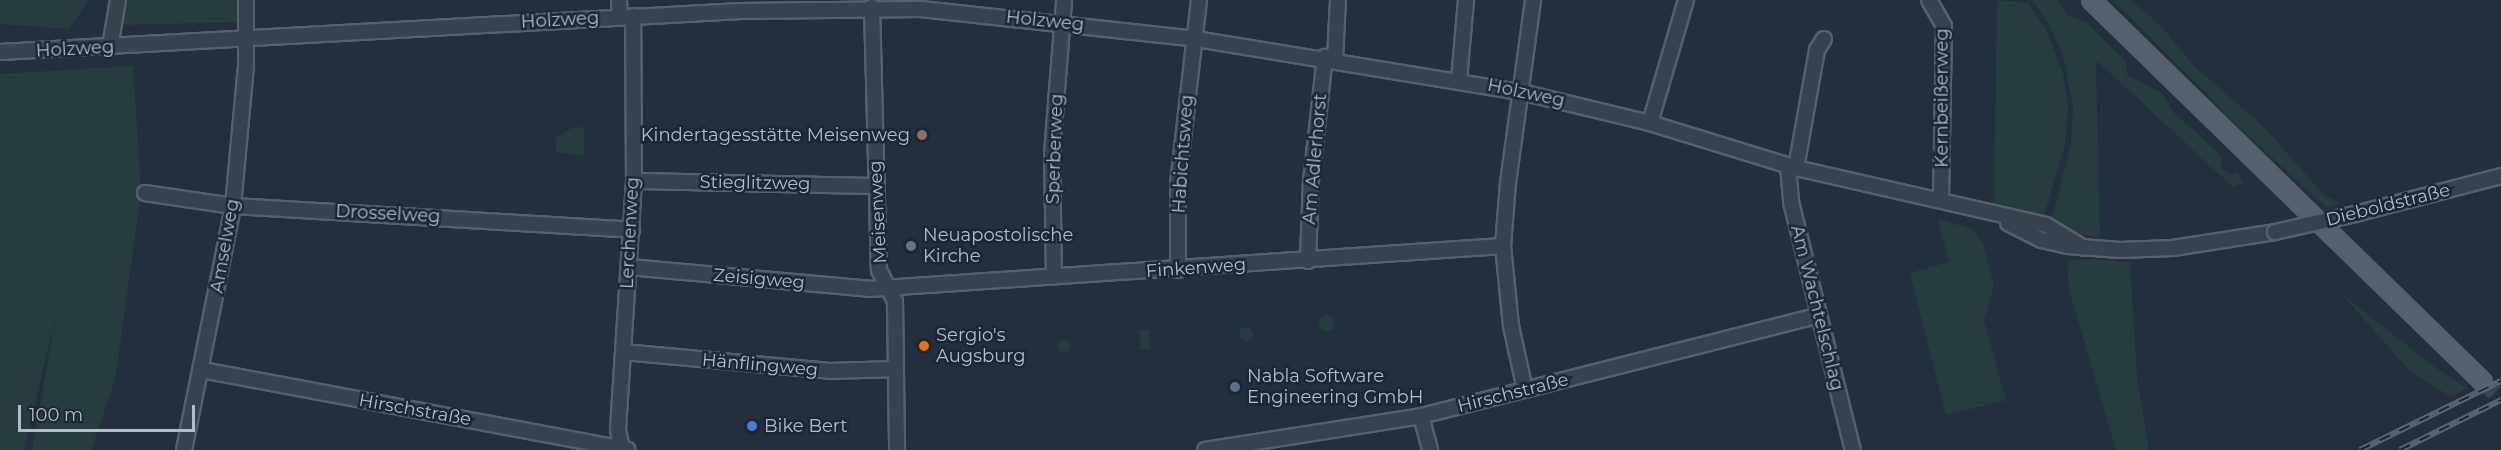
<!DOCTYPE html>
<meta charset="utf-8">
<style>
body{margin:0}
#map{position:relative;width:2501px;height:450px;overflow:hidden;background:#242f3e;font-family:Montserrat,sans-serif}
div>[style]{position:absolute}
.green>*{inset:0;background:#263c3f}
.round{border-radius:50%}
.major-tunnel>*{height:16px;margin-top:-8px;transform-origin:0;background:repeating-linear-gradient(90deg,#3a4453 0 16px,transparent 0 24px)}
.roads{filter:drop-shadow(2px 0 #565f6c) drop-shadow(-2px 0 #565f6c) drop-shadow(0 2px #565f6c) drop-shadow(0 -2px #565f6c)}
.minor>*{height:14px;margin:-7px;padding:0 7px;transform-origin:7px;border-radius:7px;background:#38414e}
.major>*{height:16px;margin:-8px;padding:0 8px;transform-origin:8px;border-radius:8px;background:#56606e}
.rail>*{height:6px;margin-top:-3px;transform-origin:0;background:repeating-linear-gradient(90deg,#1d2633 0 11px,#5a6575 0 22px);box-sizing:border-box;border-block:2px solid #5a6575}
.bridges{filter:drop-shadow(2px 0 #565f6c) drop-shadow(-2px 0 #565f6c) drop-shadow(0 2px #565f6c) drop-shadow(0 -2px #565f6c)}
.minor-bridge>*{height:14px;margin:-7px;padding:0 7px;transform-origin:7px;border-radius:7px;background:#38414e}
.dots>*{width:16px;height:16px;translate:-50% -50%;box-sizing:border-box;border:3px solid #1d2633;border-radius:50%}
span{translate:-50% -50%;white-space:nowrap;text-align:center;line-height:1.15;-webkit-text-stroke:5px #1d2633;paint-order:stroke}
.street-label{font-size:18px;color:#b4bcc9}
.poi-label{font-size:18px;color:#b4bcc9}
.right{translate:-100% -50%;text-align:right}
.left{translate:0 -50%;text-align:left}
.scale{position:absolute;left:18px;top:405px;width:177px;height:27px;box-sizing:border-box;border:3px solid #b4bcc9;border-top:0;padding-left:8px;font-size:18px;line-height:21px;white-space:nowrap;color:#b4bcc9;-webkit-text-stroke:4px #1d2633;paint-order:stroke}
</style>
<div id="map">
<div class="green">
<div style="clip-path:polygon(0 0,89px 0,69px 29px,0 24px)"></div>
<div style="clip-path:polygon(126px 0,237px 0,237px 22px,122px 25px)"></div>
<div style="clip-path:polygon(1997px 0,2028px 3px,2046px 29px,2063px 74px,2068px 107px,2065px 144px,2044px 216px,1994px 205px)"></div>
<div style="clip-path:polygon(2032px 0,2057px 0,2067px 15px,2087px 22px,2126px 62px,2127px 75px,2162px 93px,2174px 113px,2221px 155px,2221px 168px,2230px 175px,2238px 172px,2243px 183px,2233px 187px,2096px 60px,2100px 239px,2075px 233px,2052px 218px,2071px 144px,2073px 106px,2064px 59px,2050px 26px)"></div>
<div style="clip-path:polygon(2113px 0,2131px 0,2160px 25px,2194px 66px,2262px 125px,2326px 197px,2342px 203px,2327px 208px,2238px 126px)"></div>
<div style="clip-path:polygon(133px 66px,141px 193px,115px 380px,91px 450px,32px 450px,57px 311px,24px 450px,0 450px,0 74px)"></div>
<div style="clip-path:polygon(584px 127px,584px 156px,556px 152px,555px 138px,573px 128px)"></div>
<div style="clip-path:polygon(1938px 219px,1972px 229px,1983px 243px,1994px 286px,1984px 321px,2006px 400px,1946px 415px,1910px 273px,1949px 262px)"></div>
<div style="clip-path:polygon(2089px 259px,2130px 262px,2137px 377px,2149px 450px,2116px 450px,2069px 289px,2067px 261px)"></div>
<div style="clip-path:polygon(2342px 294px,2433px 366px,2467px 388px,2451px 397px,2409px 370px)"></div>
<div class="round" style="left:1319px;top:315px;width:16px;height:16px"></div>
<div class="round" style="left:1239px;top:327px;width:14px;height:14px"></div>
<div style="clip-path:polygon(1149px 330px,1150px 349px,1140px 350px,1139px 331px)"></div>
<div class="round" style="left:1057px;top:339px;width:14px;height:14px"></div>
</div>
<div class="major-tunnel">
<div style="left:2483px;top:382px;width:25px;rotate:43deg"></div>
</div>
<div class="roads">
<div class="minor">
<div style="left:619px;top:0;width:17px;rotate:87deg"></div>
<div style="left:1929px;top:0;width:30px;rotate:60deg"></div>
<div style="left:1944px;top:26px;width:174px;rotate:91deg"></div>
<div style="left:872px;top:7px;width:263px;rotate:88.5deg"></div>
<div style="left:879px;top:270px;width:35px;rotate:63deg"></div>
<div style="left:895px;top:301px;width:149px;rotate:89.2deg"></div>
<div style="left:110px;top:47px;width:48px;rotate:-80.3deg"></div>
<div style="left:0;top:52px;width:742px;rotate:-3.17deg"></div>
<div style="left:741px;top:11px;width:180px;rotate:-0.6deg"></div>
<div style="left:921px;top:9px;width:277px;rotate:6.2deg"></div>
<div style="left:1196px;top:39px;width:329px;rotate:9.3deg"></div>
<div style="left:1521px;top:92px;width:133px;rotate:13.5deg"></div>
<div style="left:1650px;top:123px;width:153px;rotate:17.1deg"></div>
<div style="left:1796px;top:168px;width:256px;rotate:12.8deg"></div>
<div style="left:2046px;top:225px;width:44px;rotate:31.2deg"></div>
<div style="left:1335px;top:59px;width:59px;rotate:-87.1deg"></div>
<div style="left:1459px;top:80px;width:80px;rotate:-85deg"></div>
<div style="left:1650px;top:123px;width:128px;rotate:-73.7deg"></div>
<div style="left:1788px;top:166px;width:36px;rotate:85deg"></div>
<div style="left:1791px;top:202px;width:256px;rotate:76deg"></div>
<div style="left:1796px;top:168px;width:120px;rotate:-79.9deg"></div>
<div style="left:1817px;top:50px;width:13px;rotate:-58deg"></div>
<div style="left:634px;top:181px;width:242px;rotate:1.2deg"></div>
<div style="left:145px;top:193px;width:89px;rotate:8.4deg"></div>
<div style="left:233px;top:206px;width:400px;rotate:3.4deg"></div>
<div style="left:2359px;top:213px;width:147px;rotate:-14.6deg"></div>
<div style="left:2008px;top:223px;width:38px;rotate:27deg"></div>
<div style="left:2042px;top:240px;width:27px;rotate:13deg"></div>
<div style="left:2068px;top:246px;width:52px;rotate:4.4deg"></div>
<div style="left:2120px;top:250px;width:53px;rotate:-2.2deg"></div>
<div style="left:2173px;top:248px;width:103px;rotate:-8.9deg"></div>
<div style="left:1308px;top:261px;width:80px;rotate:-87.9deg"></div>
<div style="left:1311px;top:181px;width:125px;rotate:-83.6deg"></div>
<div style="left:629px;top:267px;width:241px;rotate:5.2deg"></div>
<div style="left:869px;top:289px;width:635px;rotate:-3.88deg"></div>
<div style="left:1178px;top:270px;width:86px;rotate:-90deg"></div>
<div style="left:1178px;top:184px;width:185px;rotate:-83.5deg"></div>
<div style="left:1054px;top:276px;width:122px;rotate:-90.9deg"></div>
<div style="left:1052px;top:154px;width:154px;rotate:-85.5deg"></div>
<div style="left:623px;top:352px;width:208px;rotate:5.2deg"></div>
<div style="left:830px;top:371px;width:66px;rotate:-1.7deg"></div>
<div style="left:202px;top:370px;width:433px;rotate:10.6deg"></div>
<div style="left:1525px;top:390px;width:66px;rotate:-102.3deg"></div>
<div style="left:1511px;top:326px;width:80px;rotate:-95.7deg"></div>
<div style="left:1503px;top:246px;width:63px;rotate:-85.5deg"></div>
<div style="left:1508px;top:183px;width:185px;rotate:-82.2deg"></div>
<div style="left:1421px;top:416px;width:35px;rotate:75deg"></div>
<div style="left:184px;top:450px;width:249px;rotate:-78.6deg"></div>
<div style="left:233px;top:206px;width:140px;rotate:-84.7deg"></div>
<div style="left:246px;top:67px;width:67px;rotate:-90deg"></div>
<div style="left:622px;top:450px;width:21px;rotate:-101deg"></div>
<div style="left:618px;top:429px;width:249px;rotate:-86.3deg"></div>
<div style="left:634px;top:181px;width:165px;rotate:-90.3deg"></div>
<div style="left:1205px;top:450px;width:219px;rotate:-8.9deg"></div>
<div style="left:1421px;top:416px;width:408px;rotate:-14.2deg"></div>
</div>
<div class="major">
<div style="left:2091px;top:0;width:547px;rotate:44.26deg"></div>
</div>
</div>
<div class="rail">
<div style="left:2360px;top:450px;width:157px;rotate:-26.1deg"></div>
<div style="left:2400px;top:450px;width:113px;rotate:-26.3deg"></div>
</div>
<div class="bridges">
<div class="minor-bridge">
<div style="left:2275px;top:232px;width:86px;rotate:-12.7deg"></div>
</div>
</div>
<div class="dots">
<div style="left:922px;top:135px;background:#8d6e63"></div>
<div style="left:911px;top:246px;background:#6b7280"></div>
<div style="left:924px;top:346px;background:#e8710a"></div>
<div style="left:1235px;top:387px;background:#5c6f8a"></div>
<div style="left:752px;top:426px;background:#3f7fe0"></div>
</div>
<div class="street-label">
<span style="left:560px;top:20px;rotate:-3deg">Holzweg</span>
<span style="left:1045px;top:21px;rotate:6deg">Holzweg</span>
<span style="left:75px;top:49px;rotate:-3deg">Holzweg</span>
<span style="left:1526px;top:93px;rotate:12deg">Holzweg</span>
<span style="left:1942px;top:98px;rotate:-90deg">Kernbeißerweg</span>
<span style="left:1055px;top:149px;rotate:-88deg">Sperberweg</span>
<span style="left:1183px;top:154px;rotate:-86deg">Habichtsweg</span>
<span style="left:1315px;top:159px;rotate:-85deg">Am Adlerhorst</span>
<span style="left:755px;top:183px;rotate:1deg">Stieglitzweg</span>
<span style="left:2388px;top:205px;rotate:-14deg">Dieboldstraße</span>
<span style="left:878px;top:212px;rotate:-93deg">Meisenweg</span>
<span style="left:388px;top:214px;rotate:3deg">Drosselweg</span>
<span style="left:630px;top:233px;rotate:-87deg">Lerchenweg</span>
<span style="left:225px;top:246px;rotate:-80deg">Amselweg</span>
<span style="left:1196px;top:268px;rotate:-4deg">Finkenweg</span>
<span style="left:759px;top:279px;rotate:5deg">Zeisigweg</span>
<span style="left:1817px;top:308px;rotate:76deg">Am Wachtelschlag</span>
<span style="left:760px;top:365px;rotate:5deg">Hänflingweg</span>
<span style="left:1513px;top:393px;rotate:-14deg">Hirschstraße</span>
<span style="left:415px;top:410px;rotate:10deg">Hirschstraße</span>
</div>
<div class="poi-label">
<span class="right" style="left:910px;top:135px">Kindertagesstätte Meisenweg</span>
<span class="left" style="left:923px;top:246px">Neuapostolische<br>Kirche</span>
<span class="left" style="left:936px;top:346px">Sergio's<br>Augsburg</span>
<span class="left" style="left:1247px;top:387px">Nabla Software<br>Engineering GmbH</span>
<span class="left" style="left:764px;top:426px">Bike Bert</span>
</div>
<div class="scale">100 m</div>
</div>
